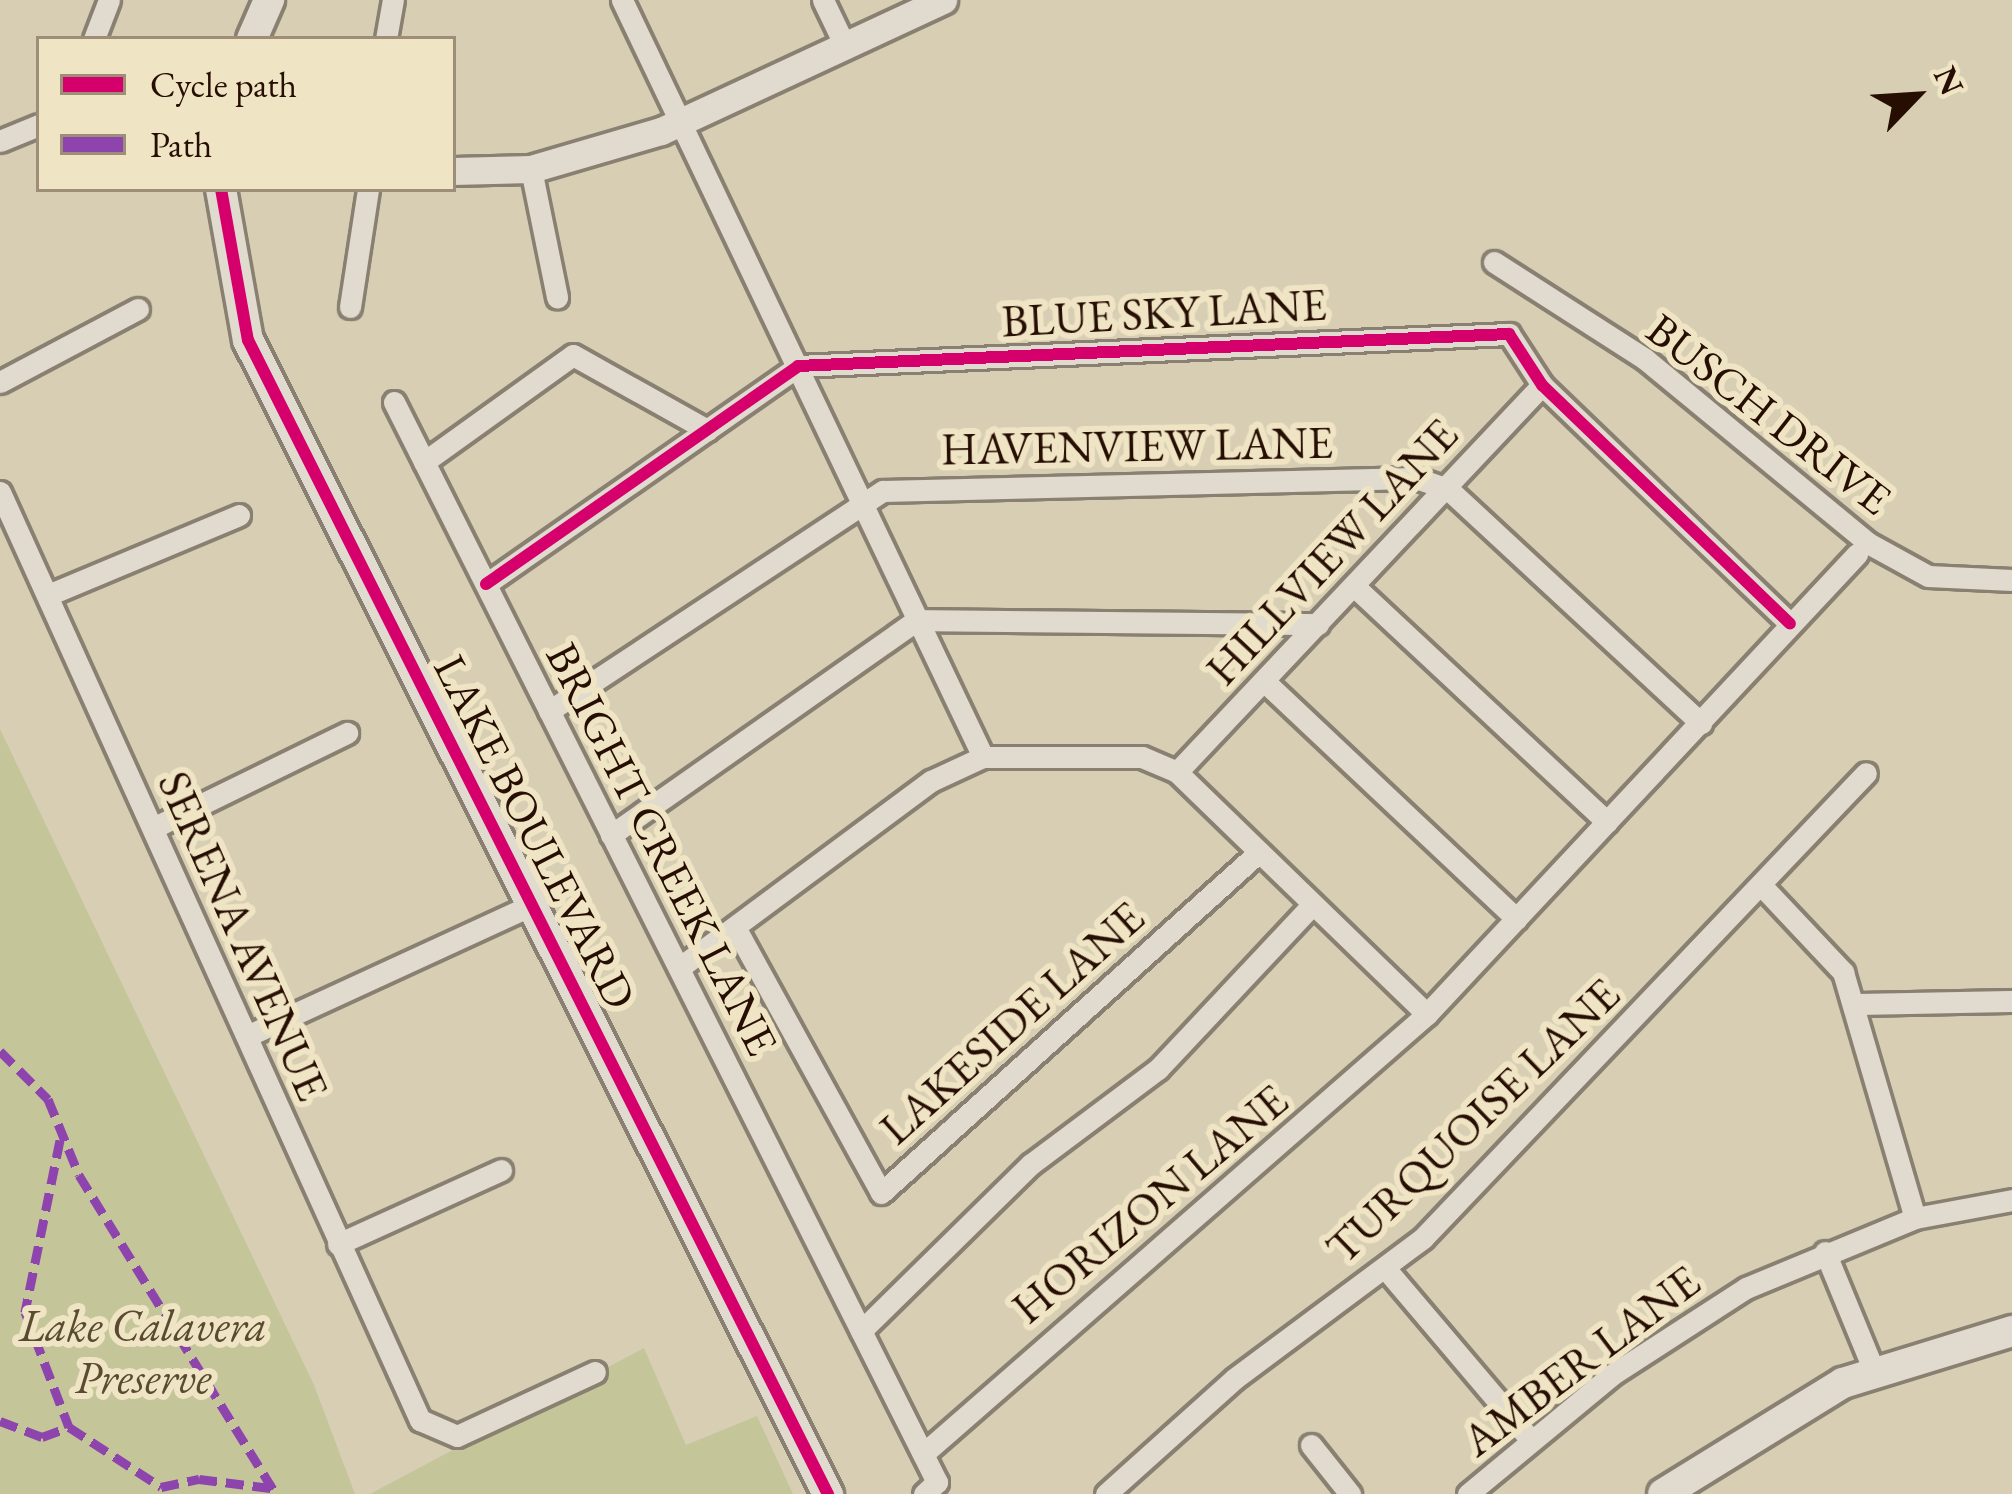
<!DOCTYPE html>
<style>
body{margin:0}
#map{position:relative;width:2012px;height:1494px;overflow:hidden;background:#d7ceb4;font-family:"EB Garamond",serif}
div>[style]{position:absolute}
.green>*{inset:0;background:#c5c59a}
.roads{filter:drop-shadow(3px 0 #898071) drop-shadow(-3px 0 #898071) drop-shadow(0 3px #898071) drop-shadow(0 -3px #898071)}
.minor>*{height:21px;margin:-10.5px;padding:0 10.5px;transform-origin:10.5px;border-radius:10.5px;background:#e0dbce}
.tertiary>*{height:27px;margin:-13.5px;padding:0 13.5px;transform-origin:13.5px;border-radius:13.5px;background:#e0dbce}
.secondary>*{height:30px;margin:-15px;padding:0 15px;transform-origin:15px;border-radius:15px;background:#e0dbce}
.quiet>*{height:9px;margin-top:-4.5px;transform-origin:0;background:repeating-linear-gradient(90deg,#8e44ad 0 18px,transparent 0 27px)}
.cycleway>*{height:12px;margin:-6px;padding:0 6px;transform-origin:6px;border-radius:6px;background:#d6006c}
span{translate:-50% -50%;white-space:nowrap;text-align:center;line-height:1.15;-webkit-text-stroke:12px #efe4c4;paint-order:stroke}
.street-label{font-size:45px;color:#270e03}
.park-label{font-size:45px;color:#594b30;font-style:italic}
.legend{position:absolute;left:36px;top:36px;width:420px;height:156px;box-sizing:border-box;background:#efe4c4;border:3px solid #9f8e77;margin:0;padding:15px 21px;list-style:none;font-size:36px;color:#270e03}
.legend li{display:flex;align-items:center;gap:24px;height:60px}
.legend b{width:60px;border:3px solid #9f8e77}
.north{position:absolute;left:1856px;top:36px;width:120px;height:120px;-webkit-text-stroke:9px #efe4c4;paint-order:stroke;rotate:65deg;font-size:33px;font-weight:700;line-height:48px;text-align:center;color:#270e03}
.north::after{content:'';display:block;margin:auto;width:42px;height:54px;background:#270e03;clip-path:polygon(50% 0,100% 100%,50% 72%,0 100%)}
</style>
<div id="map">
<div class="green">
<div style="clip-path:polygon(0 729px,314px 1385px,355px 1494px,0 1494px)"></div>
<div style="clip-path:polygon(644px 1348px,686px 1445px,757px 1416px,793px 1494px,370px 1494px)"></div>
</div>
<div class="roads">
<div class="minor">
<div style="left:622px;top:0;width:839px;rotate:64.5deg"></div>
<div style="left:823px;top:0;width:51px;rotate:64.4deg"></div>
<div style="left:94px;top:39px;width:42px;rotate:-69deg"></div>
<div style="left:386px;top:39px;width:40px;rotate:-80deg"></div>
<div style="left:0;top:141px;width:42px;rotate:-22.3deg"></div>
<div style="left:531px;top:169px;width:131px;rotate:78.5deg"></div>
<div style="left:1494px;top:262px;width:179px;rotate:32.7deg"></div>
<div style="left:1645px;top:359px;width:289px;rotate:39.5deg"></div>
<div style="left:1868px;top:543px;width:68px;rotate:28.8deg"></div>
<div style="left:1928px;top:576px;width:84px;rotate:2.7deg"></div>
<div style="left:350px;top:307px;width:119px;rotate:-81.3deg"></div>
<div style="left:0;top:382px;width:156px;rotate:-27.9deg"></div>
<div style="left:394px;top:402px;width:1209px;rotate:63.31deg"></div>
<div style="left:937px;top:1482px;width:18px;rotate:137deg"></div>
<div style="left:424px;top:462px;width:183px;rotate:-35.7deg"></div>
<div style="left:573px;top:355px;width:154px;rotate:29.2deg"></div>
<div style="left:0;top:492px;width:1019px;rotate:65.65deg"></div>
<div style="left:420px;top:1420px;width:40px;rotate:23.4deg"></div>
<div style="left:457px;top:1436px;width:152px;rotate:-24.9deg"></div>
<div style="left:486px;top:584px;width:381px;rotate:-34.9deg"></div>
<div style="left:798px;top:366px;width:712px;rotate:-2.58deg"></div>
<div style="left:1509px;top:334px;width:61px;rotate:57.1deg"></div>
<div style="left:1542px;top:385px;width:344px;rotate:43.9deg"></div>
<div style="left:1354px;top:586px;width:346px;rotate:43deg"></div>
<div style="left:48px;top:595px;width:207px;rotate:-22.7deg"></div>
<div style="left:1264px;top:681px;width:347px;rotate:43.3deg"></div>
<div style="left:549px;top:711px;width:400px;rotate:-33.4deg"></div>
<div style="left:883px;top:491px;width:533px;rotate:-1.4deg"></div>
<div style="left:1416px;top:478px;width:34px;rotate:19deg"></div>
<div style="left:1448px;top:489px;width:345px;rotate:42.8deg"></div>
<div style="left:1177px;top:772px;width:532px;rotate:-46.68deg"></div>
<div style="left:155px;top:827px;width:214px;rotate:-26.1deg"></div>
<div style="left:611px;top:835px;width:374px;rotate:-35.1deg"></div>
<div style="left:917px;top:620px;width:401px;rotate:0.6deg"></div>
<div style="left:1761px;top:885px;width:120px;rotate:46.7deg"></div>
<div style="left:1843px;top:972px;width:256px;rotate:73.7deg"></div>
<div style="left:735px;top:927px;width:303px;rotate:61.2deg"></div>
<div style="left:881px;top:1193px;width:509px;rotate:-42.05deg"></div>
<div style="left:679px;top:968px;width:314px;rotate:-36.6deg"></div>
<div style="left:931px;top:781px;width:57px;rotate:-24.8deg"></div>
<div style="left:983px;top:757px;width:159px"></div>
<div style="left:1142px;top:757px;width:38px;rotate:23deg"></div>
<div style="left:1177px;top:772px;width:348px;rotate:44.1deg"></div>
<div style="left:1856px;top:1004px;width:156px;rotate:-1.1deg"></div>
<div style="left:247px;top:1036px;width:314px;rotate:-24.7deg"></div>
<div style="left:338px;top:1244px;width:179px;rotate:-24.4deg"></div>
<div style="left:1825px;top:1252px;width:129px;rotate:67.6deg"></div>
<div style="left:1385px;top:1268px;width:226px;rotate:49.7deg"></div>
<div style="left:861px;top:1331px;width:238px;rotate:-44.5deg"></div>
<div style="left:1031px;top:1164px;width:159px;rotate:-36.8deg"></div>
<div style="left:1158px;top:1069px;width:226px;rotate:-46.8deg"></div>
<div style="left:1311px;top:1445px;width:63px;rotate:51.5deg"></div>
<div style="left:923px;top:1454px;width:669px;rotate:-41.12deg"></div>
<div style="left:1427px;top:1014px;width:630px;rotate:-46.93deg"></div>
<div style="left:1106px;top:1494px;width:172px;rotate:-41.9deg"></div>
<div style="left:1234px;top:1379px;width:236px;rotate:-36.7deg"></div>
<div style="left:1423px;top:1238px;width:642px;rotate:-46.39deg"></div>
<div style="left:1468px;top:1494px;width:188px;rotate:-39.6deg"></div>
<div style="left:1613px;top:1374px;width:158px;rotate:-32.9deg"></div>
<div style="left:1746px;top:1288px;width:183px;rotate:-22.5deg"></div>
<div style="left:1915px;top:1218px;width:99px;rotate:-10.5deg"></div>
</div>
<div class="tertiary">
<div style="left:453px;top:171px;width:78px;rotate:-1.5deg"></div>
<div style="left:531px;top:169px;width:135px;rotate:-16.3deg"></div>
<div style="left:661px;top:131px;width:311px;rotate:-24.9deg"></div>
</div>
<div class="secondary">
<div style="left:252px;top:39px;width:43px;rotate:-66.4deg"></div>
<div style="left:221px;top:189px;width:153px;rotate:79.9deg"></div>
<div style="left:248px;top:340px;width:1292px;rotate:63.32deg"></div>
<div style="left:1663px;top:1494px;width:211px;rotate:-31.7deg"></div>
<div style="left:1843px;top:1383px;width:177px;rotate:-17.1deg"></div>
</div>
</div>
<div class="quiet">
<div style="left:0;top:1051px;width:68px;rotate:45deg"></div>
<div style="left:48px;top:1099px;width:82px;rotate:67.8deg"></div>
<div style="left:79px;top:1175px;width:375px;rotate:58.3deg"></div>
<div style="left:60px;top:1140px;width:176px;rotate:101.5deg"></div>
<div style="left:25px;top:1312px;width:123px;rotate:69.1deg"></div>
<div style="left:0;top:1421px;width:45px;rotate:20.9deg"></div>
<div style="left:42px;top:1437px;width:29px;rotate:-20deg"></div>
<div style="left:69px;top:1427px;width:110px;rotate:33.1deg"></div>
<div style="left:161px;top:1487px;width:39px;rotate:-12deg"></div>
<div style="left:199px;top:1479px;width:72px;rotate:7.2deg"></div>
</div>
<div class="cycleway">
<div style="left:221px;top:189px;width:153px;rotate:79.9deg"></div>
<div style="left:248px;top:340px;width:1292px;rotate:63.32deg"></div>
<div style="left:486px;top:584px;width:381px;rotate:-34.9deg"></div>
<div style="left:798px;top:366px;width:712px;rotate:-2.58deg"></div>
<div style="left:1509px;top:334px;width:61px;rotate:57.1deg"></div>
<div style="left:1542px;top:385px;width:344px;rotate:43.9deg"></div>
</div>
<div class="street-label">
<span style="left:1164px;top:313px;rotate:-3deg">BLUE SKY LANE</span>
<span style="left:1769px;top:414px;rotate:38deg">BUSCH DRIVE</span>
<span style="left:1137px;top:446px;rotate:-1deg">HAVENVIEW LANE</span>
<span style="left:1332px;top:552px;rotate:-47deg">HILLVIEW LANE</span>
<span style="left:535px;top:832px;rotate:63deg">LAKE BOULEVARD</span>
<span style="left:662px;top:849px;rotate:63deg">BRIGHT CREEK LANE</span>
<span style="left:243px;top:936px;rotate:66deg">SERENA AVENUE</span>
<span style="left:1012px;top:1023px;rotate:-42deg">LAKESIDE LANE</span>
<span style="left:1473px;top:1121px;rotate:-44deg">TURQUOISE LANE</span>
<span style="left:1150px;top:1204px;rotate:-40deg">HORIZON LANE</span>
<span style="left:1581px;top:1361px;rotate:-37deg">AMBER LANE</span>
</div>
<div class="park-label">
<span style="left:143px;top:1352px">Lake Calavera<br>Preserve</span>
</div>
<ul class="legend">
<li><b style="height:15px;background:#d6006c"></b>Cycle path</li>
<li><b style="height:15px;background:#8e44ad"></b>Path</li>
</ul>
<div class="north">N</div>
</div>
